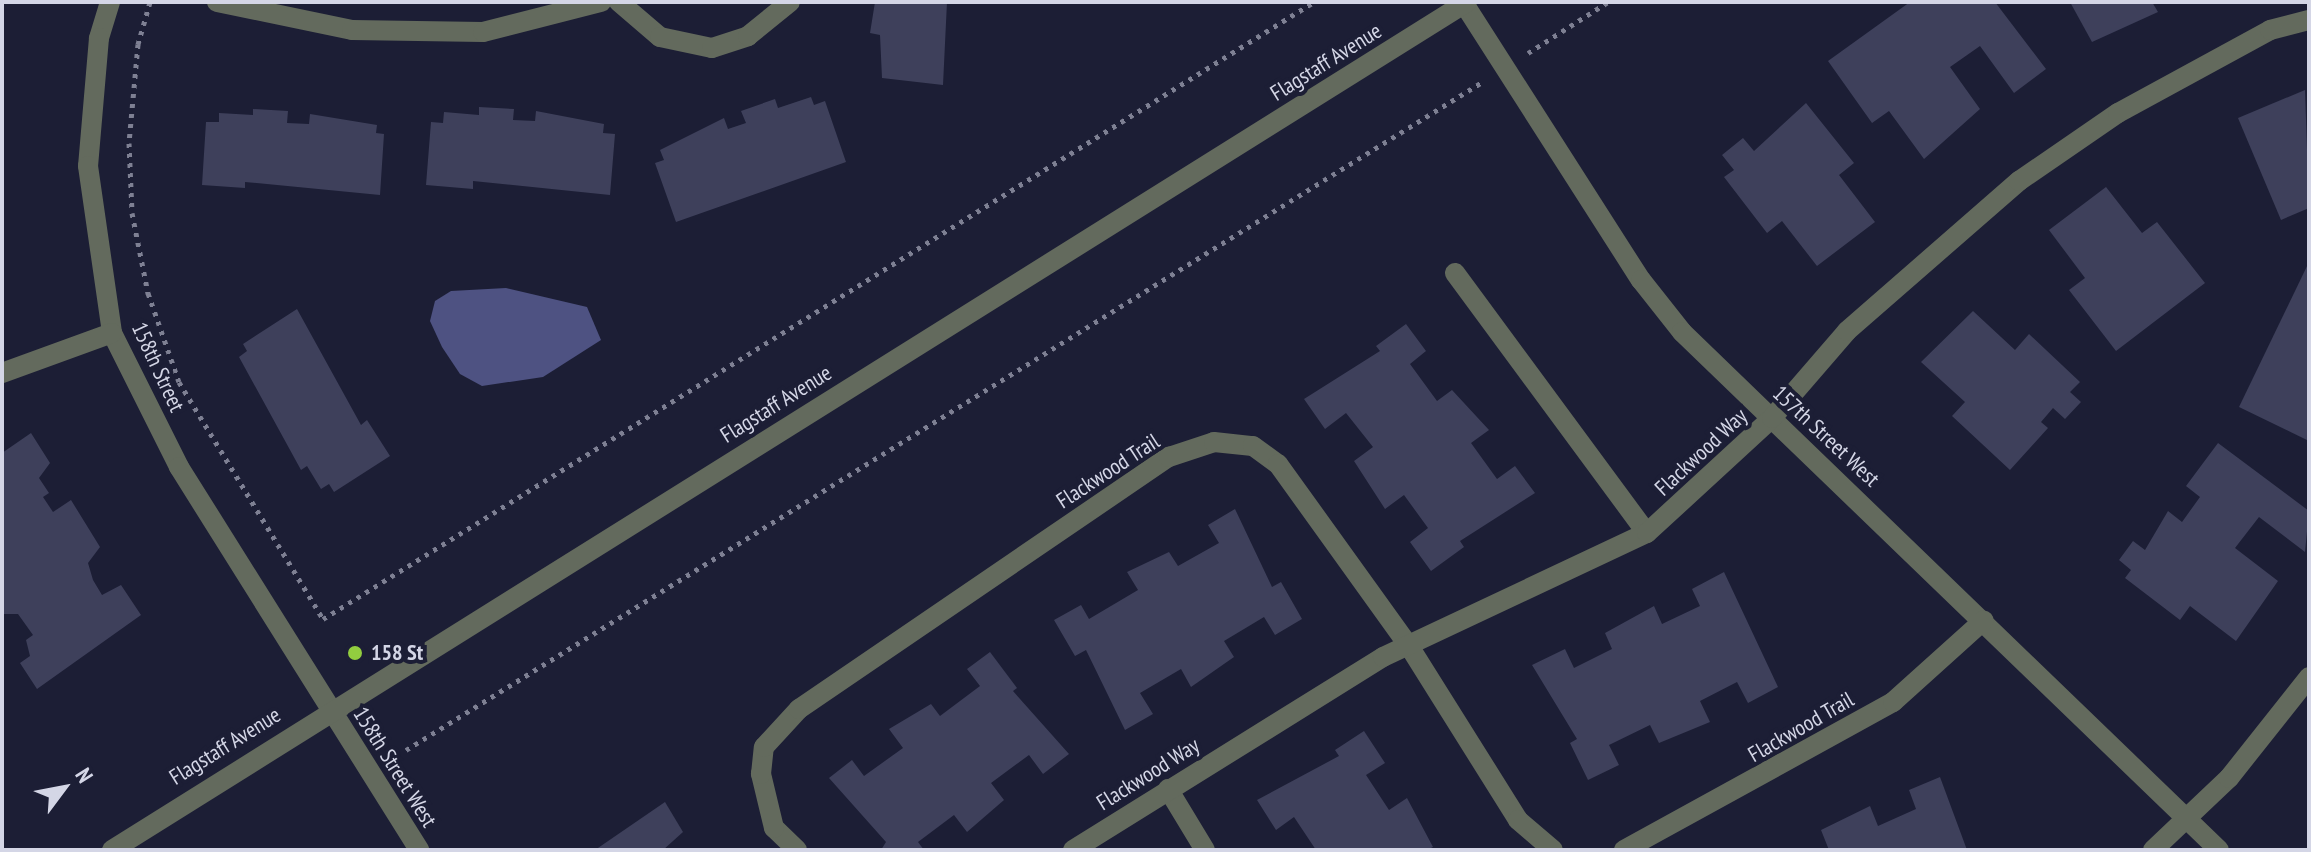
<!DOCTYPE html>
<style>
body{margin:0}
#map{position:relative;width:2311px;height:852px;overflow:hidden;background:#1c1e35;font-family:"PT Sans Narrow",sans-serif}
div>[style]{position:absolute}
.water>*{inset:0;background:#4e5282}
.building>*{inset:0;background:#3e405b}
.path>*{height:5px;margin-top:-2.5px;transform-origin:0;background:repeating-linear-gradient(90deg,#7e8093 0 4px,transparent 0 10px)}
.minor>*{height:20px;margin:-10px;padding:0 10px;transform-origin:10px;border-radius:10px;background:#636a5d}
.dots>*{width:22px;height:22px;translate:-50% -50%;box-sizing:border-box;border:4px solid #1c1e35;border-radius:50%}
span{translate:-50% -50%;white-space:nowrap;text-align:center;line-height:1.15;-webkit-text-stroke:8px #1c1e35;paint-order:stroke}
.street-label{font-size:22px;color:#d4d6e6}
.poi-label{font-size:22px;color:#d4d6e6;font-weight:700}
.left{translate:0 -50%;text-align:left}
.frame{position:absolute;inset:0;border:4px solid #d4d6e6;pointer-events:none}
.north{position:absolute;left:24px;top:748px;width:80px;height:80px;-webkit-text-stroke:6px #1c1e35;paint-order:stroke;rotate:58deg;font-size:22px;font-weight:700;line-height:32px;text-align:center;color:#d4d6e6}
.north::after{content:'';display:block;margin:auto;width:28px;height:36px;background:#d4d6e6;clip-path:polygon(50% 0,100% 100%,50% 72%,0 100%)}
</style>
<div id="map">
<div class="water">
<div style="clip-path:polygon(506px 288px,587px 307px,601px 340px,543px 377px,482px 386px,460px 374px,442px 347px,430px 321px,435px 301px,451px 291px)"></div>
</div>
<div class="building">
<div style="clip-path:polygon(875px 2px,947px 2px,943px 85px,882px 78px,880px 35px,870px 33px)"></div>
<div style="clip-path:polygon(1910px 2px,1995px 2px,2046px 69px,2014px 93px,1980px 46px,1950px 67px,1980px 109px,1924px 159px,1889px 111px,1872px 123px,1828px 61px)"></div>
<div style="clip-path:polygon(2070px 2px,2152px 2px,2158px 12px,2092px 42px)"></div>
<div style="clip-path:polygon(2305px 90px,2309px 208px,2281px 220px,2238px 118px)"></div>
<div style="clip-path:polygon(811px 97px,814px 105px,825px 101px,846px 162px,676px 222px,655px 163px,664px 160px,660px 150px,724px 118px,728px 129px,746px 123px,741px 111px,775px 99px,778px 108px)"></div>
<div style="clip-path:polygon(1806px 103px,1854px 163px,1839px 175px,1875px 222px,1817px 266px,1782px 221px,1767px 233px,1724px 177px,1734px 170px,1722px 155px,1743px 138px,1754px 151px)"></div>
<div style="clip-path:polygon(479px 107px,514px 109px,513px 120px,535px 121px,536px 111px,604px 124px,603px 133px,615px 134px,610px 195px,473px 181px,473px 189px,426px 185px,431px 122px,443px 123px,444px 112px,479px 115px)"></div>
<div style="clip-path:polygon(253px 109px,288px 111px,287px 123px,309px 124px,310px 114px,377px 125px,376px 133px,384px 134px,380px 195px,245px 182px,245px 188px,202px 185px,206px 122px,219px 122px,219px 113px,253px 115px)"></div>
<div style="clip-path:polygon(2106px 187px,2142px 233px,2157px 222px,2205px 283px,2116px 351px,2069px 290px,2085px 278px,2049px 230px)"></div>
<div style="clip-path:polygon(2309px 262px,2309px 441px,2239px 407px)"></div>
<div style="clip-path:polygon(297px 309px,361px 425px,367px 420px,390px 456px,334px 492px,329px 484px,321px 489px,307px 466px,301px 470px,239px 357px,247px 351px,243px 344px)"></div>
<div style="clip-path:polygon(1973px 311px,2015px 350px,2029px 334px,2080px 382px,2070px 392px,2081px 402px,2065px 419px,2053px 408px,2041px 422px,2048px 428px,2010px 470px,1952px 416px,1965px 402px,1921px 362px)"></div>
<div style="clip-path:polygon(1406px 324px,1426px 351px,1410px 364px,1437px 401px,1452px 390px,1489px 430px,1471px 443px,1497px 479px,1515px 466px,1535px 493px,1460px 541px,1464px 547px,1431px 571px,1410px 542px,1428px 528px,1404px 495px,1385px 509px,1354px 461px,1373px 447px,1346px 413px,1325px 429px,1304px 399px,1380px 351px,1376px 346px)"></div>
<div style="clip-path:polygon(31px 433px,50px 463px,39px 478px,49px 493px,43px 497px,53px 512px,71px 500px,100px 547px,88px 563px,93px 580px,102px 595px,121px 585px,141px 615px,37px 689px,20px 663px,30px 656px,26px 640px,33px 635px,18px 614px,2px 614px,2px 453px)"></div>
<div style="clip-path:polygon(2218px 443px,2309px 511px,2305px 552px,2259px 517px,2235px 548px,2278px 581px,2236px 641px,2190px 606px,2180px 620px,2125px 578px,2131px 570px,2119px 560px,2133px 541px,2145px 550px,2168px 511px,2182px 522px,2200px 497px,2186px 486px)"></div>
<div style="clip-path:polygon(1235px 509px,1272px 587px,1281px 582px,1302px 619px,1275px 635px,1264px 617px,1224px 641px,1234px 657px,1191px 687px,1181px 669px,1140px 693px,1153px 714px,1125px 730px,1086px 650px,1075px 656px,1054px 620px,1081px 605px,1089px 619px,1138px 590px,1127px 572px,1169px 552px,1178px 566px,1219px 543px,1208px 525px)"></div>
<div style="clip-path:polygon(1724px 572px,1778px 687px,1748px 703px,1737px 682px,1700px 701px,1710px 722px,1659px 743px,1650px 725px,1609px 745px,1619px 765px,1588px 780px,1570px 743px,1577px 739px,1532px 665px,1565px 649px,1574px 668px,1612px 649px,1605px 633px,1654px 606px,1662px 624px,1700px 606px,1692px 589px)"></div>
<div style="clip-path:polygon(990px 652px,1017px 688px,1013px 691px,1069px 754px,1043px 774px,1029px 755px,991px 783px,1004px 800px,967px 832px,954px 815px,918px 842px,924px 850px,881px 850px,886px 842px,829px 778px,852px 760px,864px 776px,903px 748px,889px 729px,931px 704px,940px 716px,980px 686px,967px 669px)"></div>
<div style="clip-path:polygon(1364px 731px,1385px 763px,1366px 775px,1389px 810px,1407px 798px,1433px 847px,1427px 850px,1316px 850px,1294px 817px,1276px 830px,1257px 800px,1339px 756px,1335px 750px)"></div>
<div style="clip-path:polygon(1940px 777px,1967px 850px,1829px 850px,1821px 830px,1870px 806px,1878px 826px,1916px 809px,1909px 790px)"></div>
<div style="clip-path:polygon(665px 802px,683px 832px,663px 850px,595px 850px)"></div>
</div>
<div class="path">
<div style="left:150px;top:2px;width:44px;rotate:105.9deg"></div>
<div style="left:138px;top:44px;width:99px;rotate:95.2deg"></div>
<div style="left:129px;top:143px;width:70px;rotate:87.5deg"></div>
<div style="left:132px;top:213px;width:82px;rotate:78.7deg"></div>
<div style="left:148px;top:293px;width:94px;rotate:70.8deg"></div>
<div style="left:179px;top:382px;width:277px;rotate:58.7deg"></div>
<div style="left:323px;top:619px;width:1167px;rotate:-31.91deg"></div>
<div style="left:1528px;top:53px;width:95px;rotate:-32.5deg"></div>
<div style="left:406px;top:750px;width:1266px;rotate:-31.83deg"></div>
</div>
<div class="minor">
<div style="left:110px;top:2px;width:38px;rotate:107deg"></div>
<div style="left:99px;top:38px;width:128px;rotate:94.9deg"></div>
<div style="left:88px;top:166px;width:169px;rotate:81.8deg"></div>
<div style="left:112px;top:333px;width:150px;rotate:63.4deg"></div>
<div style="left:179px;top:467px;width:452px;rotate:57.9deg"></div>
<div style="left:217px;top:2px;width:138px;rotate:11.7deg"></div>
<div style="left:352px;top:30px;width:131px;rotate:0.9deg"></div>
<div style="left:483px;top:32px;width:122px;rotate:-14.3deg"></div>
<div style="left:619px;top:2px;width:54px;rotate:40.5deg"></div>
<div style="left:660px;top:37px;width:53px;rotate:11.9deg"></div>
<div style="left:712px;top:48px;width:38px;rotate:-18deg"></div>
<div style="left:748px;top:36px;width:54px;rotate:-39deg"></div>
<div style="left:1463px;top:2px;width:330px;rotate:57.4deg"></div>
<div style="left:1641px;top:280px;width:66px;rotate:51.7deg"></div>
<div style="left:1682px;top:332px;width:746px;rotate:43.97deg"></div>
<div style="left:1455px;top:273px;width:323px;rotate:53.6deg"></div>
<div style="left:2px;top:373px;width:117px;rotate:-20deg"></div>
<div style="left:1168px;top:789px;width:71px;rotate:58.8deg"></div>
<div style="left:112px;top:850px;width:1598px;rotate:-32.04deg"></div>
<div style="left:797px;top:850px;width:32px;rotate:-136deg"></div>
<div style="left:774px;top:828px;width:56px;rotate:-103.5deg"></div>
<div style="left:761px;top:774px;width:27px;rotate:-84deg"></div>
<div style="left:764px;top:747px;width:52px;rotate:-47.4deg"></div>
<div style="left:799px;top:709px;width:448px;rotate:-34.3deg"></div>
<div style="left:1169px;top:457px;width:47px;rotate:-18.4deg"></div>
<div style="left:1214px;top:442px;width:39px;rotate:6deg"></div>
<div style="left:1253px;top:446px;width:31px;rotate:36deg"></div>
<div style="left:1278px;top:464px;width:224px;rotate:54.3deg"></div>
<div style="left:1409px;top:646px;width:205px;rotate:57.9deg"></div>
<div style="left:1518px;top:820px;width:46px;rotate:40.6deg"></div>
<div style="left:1073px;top:850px;width:365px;rotate:-31.9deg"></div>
<div style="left:1383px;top:657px;width:292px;rotate:-25.2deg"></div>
<div style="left:1647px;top:533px;width:170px;rotate:-42.6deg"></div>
<div style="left:1772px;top:418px;width:115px;rotate:-49.2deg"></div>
<div style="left:1847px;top:331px;width:228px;rotate:-41.1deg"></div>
<div style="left:2019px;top:181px;width:120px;rotate:-34.5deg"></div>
<div style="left:2118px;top:113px;width:173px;rotate:-28.6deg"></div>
<div style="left:2270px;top:30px;width:40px;rotate:-14.4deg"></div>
<div style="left:1624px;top:850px;width:307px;rotate:-28.8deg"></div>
<div style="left:1893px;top:702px;width:122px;rotate:-42deg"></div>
<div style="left:2153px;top:850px;width:105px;rotate:-43.5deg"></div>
<div style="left:2229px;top:778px;width:129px;rotate:-51.6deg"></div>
</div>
<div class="dots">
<div style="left:355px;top:653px;background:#92cd3f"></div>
</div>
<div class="street-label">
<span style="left:1326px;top:62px;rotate:-32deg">Flagstaff Avenue</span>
<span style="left:158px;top:367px;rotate:65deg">158th Street</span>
<span style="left:776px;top:404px;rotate:-32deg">Flagstaff Avenue</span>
<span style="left:1826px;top:436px;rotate:43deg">157th Street West</span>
<span style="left:1701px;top:452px;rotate:-43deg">Flackwood Way</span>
<span style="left:1108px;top:471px;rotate:-33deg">Flackwood Trail</span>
<span style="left:1801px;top:727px;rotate:-30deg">Flackwood Trail</span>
<span style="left:225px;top:746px;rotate:-32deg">Flagstaff Avenue</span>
<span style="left:395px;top:767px;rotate:58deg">158th Street West</span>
<span style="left:1148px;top:774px;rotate:-32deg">Flackwood Way</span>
</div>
<div class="poi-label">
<span class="left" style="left:371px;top:653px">158 St</span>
</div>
<div class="frame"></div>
<div class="north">N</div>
</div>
